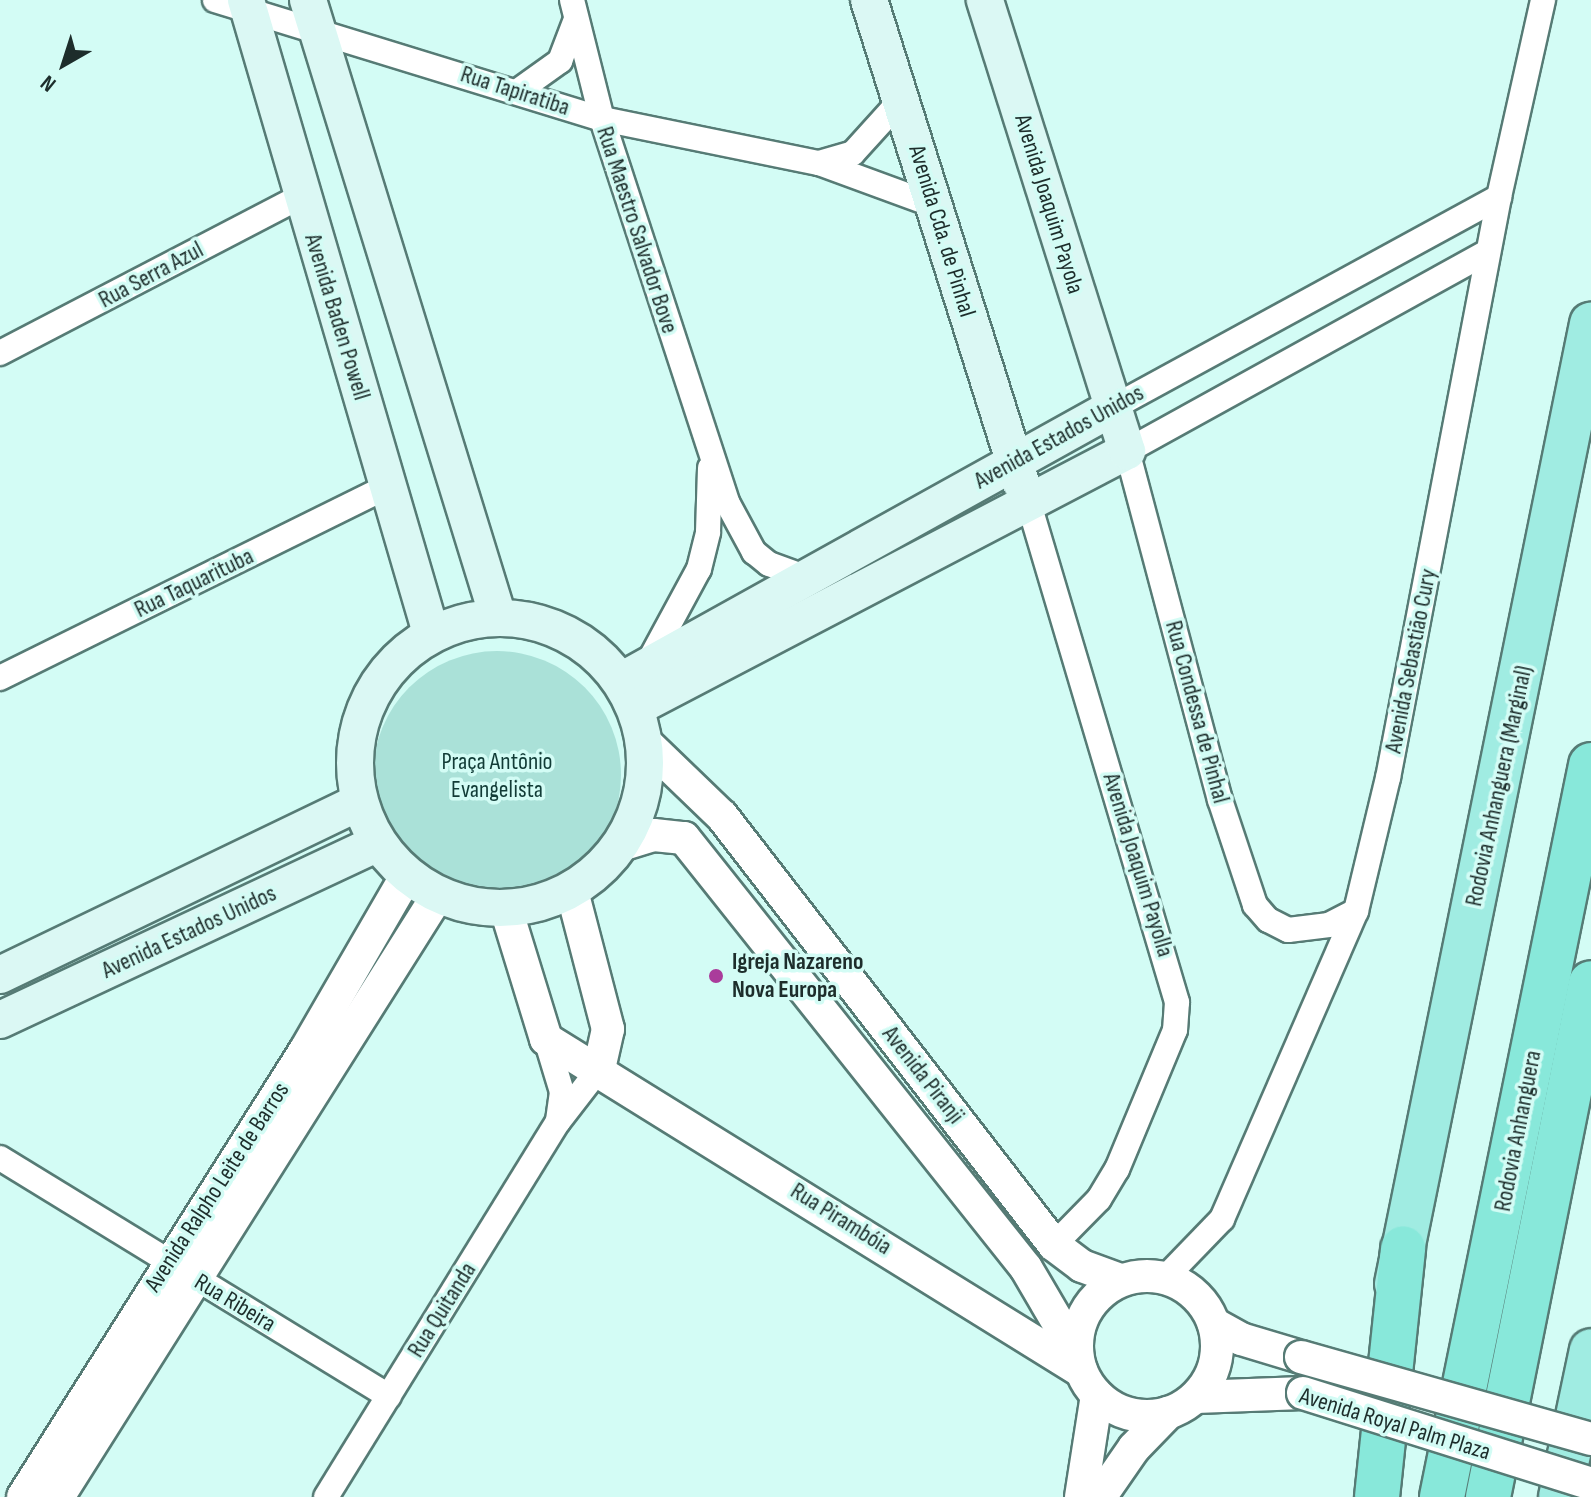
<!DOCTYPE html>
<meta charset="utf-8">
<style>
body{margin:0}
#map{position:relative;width:1591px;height:1497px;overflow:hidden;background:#d3fcf5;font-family:"Sofia Sans Condensed",sans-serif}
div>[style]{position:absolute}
.green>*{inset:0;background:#aae1d8}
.round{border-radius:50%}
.roads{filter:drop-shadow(2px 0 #567b75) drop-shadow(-2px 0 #567b75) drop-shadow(0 2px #567b75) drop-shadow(0 -2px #567b75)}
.minor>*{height:24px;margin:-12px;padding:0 12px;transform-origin:12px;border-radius:12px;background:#fff}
.tertiary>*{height:32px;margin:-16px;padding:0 16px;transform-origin:16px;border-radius:16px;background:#fff}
.tertiary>.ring{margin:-16px;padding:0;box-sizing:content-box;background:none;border:32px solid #fff;border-radius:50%}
.secondary>*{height:36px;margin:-18px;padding:0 18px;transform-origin:18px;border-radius:18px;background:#dbf8f4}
.secondary>.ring{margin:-18px;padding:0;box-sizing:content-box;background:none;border:36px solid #dbf8f4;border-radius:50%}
.trunk>*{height:42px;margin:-21px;padding:0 21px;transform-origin:21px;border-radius:21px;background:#a0ece2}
.motorway>*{height:44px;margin:-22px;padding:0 22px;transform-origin:22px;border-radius:22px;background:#88e8da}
.bridges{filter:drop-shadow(2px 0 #567b75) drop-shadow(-2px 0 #567b75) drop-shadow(0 2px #567b75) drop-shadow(0 -2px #567b75)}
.tertiary-bridge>*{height:32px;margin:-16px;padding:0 16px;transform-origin:16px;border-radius:16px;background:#fff}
.dots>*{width:22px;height:22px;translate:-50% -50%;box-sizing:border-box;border:4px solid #d3fcf5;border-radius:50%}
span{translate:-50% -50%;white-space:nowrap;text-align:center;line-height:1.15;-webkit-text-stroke:7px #d3fcf5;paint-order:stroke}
.street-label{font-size:24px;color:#1d2d2b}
.park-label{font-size:24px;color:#113b36}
.poi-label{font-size:24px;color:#1d2d2b;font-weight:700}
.left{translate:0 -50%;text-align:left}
.north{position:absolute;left:24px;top:24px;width:80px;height:80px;-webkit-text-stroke:6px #d3fcf5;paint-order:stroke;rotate:219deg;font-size:22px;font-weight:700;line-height:32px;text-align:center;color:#1d2d2b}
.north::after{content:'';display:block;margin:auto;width:28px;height:36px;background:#1d2d2b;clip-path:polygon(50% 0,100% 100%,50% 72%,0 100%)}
</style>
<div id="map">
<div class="green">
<div class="round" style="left:373px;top:651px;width:248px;height:248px"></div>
</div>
<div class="roads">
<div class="minor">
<div style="left:215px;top:0;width:405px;rotate:17.1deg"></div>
<div style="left:602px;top:119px;width:221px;rotate:11.5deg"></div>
<div style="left:819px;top:163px;width:122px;rotate:20.1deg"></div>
<div style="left:572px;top:0;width:123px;rotate:75.9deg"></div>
<div style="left:602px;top:119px;width:405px;rotate:71.9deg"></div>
<div style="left:728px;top:504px;width:55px;rotate:61.6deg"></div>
<div style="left:754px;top:552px;width:19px;rotate:39deg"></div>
<div style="left:769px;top:564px;width:38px;rotate:20deg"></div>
<div style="left:518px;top:91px;width:52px;rotate:-35.5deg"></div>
<div style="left:560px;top:61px;width:45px;rotate:-69.1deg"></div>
<div style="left:819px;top:163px;width:35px;rotate:-16deg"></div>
<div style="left:853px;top:153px;width:72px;rotate:-47.8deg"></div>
<div style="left:0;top:353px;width:339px;rotate:-27.5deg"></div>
<div style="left:1112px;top:408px;width:441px;rotate:-28.6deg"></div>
<div style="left:1029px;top:504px;width:520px;rotate:73.45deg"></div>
<div style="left:1177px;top:1002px;width:28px;rotate:94deg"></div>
<div style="left:1175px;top:1030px;width:151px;rotate:112.6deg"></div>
<div style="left:1117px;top:1169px;width:35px;rotate:121deg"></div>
<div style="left:1099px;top:1199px;width:64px;rotate:134.4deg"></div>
<div style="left:647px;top:665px;width:109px;rotate:-61.6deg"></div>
<div style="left:699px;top:569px;width:38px;rotate:-76deg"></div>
<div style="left:708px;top:532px;width:64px;rotate:-88.2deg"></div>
<div style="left:0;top:678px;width:432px;rotate:-26.3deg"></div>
<div style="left:1356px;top:911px;width:30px;rotate:153deg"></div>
<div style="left:1329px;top:925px;width:41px;rotate:173deg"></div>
<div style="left:1288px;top:930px;width:22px;rotate:-153deg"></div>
<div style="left:1268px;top:920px;width:20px;rotate:-131deg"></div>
<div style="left:1255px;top:905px;width:111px;rotate:-108.4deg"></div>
<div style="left:1220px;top:800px;width:361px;rotate:-104.9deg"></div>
<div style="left:1127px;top:451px;width:412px;rotate:-28.9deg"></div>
<div style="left:546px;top:1039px;width:55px;rotate:73.2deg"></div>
<div style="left:562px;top:1092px;width:30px;rotate:98deg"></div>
<div style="left:0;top:1158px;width:456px;rotate:31.5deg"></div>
<div style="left:1165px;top:1278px;width:82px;rotate:-46deg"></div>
<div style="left:1222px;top:1219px;width:336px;rotate:-66.5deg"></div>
<div style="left:1356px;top:911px;width:137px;rotate:-76.5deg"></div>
<div style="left:1388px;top:778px;width:592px;rotate:-79.18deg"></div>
<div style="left:1499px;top:197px;width:202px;rotate:-77.4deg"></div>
<div style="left:326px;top:1497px;width:441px;rotate:-58.3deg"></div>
<div style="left:558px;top:1122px;width:67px;rotate:-52.3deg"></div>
</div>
<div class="tertiary">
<div style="left:645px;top:742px;width:107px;rotate:43.9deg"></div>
<div style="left:722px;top:816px;width:542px;rotate:52.26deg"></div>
<div style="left:1054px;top:1245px;width:35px;rotate:37deg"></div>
<div style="left:1082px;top:1266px;width:40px;rotate:20.2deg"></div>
<div style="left:621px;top:845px;width:34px;rotate:-17deg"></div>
<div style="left:654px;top:835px;width:30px;rotate:6deg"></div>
<div style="left:684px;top:838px;width:549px;rotate:51.5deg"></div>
<div style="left:1026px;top:1268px;width:101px;rotate:59.6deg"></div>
<div style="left:572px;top:891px;width:143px;rotate:75.4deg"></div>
<div style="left:608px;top:1029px;width:41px;rotate:102.7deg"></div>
<div style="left:506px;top:909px;width:136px;rotate:72.9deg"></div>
<div style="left:546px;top:1039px;width:630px;rotate:31.82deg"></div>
<div class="ring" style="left:1077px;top:1276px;width:108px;height:108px"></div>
<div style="left:1214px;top:1324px;width:31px;rotate:29deg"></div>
<div style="left:1241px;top:1339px;width:63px;rotate:16.7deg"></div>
<div style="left:1196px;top:1397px;width:107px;rotate:-2.1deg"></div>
<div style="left:23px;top:1497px;width:528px;rotate:-57.7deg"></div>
<div style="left:305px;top:1051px;width:203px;rotate:-59.9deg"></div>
<div style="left:58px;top:1497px;width:712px;rotate:-57.74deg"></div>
<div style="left:1081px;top:1497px;width:103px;rotate:-81.1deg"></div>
<div style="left:1100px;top:1497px;width:60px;rotate:-55.2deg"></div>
<div style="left:1134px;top:1448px;width:49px;rotate:-45.8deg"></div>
</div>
<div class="secondary">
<div style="left:246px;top:0;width:659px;rotate:73.71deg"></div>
<div style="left:308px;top:0;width:646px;rotate:72.88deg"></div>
<div style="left:869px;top:0;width:506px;rotate:72.53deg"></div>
<div class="ring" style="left:355px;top:618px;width:254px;height:254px"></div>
<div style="left:621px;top:681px;width:562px;rotate:-29.07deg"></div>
<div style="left:635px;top:708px;width:555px;rotate:-27.58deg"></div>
<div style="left:1127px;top:451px;width:473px;rotate:-107.5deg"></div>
<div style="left:0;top:975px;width:399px;rotate:-25.7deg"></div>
<div style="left:0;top:1020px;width:417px;rotate:-25.1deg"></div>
</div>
<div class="trunk">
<div style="left:1396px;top:1284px;width:980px;rotate:-78.52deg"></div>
<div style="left:1560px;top:1497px;width:150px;rotate:-78.1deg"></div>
</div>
<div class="motorway">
<div style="left:1377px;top:1497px;width:250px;rotate:-84deg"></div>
<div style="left:1442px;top:1497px;width:747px;rotate:-78.49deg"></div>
<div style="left:1488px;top:1497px;width:524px;rotate:-78.67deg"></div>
</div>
</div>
<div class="bridges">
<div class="tertiary-bridge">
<div style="left:1301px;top:1357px;width:301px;rotate:15.8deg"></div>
<div style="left:1303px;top:1393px;width:302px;rotate:17.5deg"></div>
</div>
</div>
<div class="dots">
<div style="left:716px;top:976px;background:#aa3c9b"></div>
</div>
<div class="street-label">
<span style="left:515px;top:91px;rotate:18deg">Rua Tapiratiba</span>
<span style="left:1049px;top:204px;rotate:73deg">Avenida Joaquim Payola</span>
<span style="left:637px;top:230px;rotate:72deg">Rua Maestro Salvador Bove</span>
<span style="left:942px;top:231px;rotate:73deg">Avenida Cda. de Pinhal</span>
<span style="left:151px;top:275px;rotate:-28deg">Rua Serra Azul</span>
<span style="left:337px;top:317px;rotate:73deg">Avenida Baden Powell</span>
<span style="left:1059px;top:437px;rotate:-29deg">Avenida Estados Unidos</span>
<span style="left:194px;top:583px;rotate:-26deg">Rua Taquarituba</span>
<span style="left:1411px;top:661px;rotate:-79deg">Avenida Sebastião Cury</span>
<span style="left:1197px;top:712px;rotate:75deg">Rua Condessa de Pinhal</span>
<span style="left:1499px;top:786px;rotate:-78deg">Rodovia Anhanguera (Marginal)</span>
<span style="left:1138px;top:865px;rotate:73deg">Avenida Joaquim Payolla</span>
<span style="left:189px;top:932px;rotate:-25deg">Avenida Estados Unidos</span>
<span style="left:923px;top:1075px;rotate:52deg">Avenida Piranji</span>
<span style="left:1518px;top:1131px;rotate:-79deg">Rodovia Anhanguera</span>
<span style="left:217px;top:1187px;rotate:-57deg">Avenida Ralpho Leite de Barros</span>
<span style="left:841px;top:1219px;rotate:32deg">Rua Pirambóia</span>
<span style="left:235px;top:1303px;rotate:31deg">Rua Ribeira</span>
<span style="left:442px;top:1310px;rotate:-58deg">Rua Quitanda</span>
<span style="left:1395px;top:1424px;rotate:17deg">Avenida Royal Palm Plaza</span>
</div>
<div class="park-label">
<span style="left:497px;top:776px">Praça Antônio<br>Evangelista</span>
</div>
<div class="poi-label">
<span class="left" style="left:732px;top:976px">Igreja Nazareno<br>Nova Europa</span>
</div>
<div class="north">N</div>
</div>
